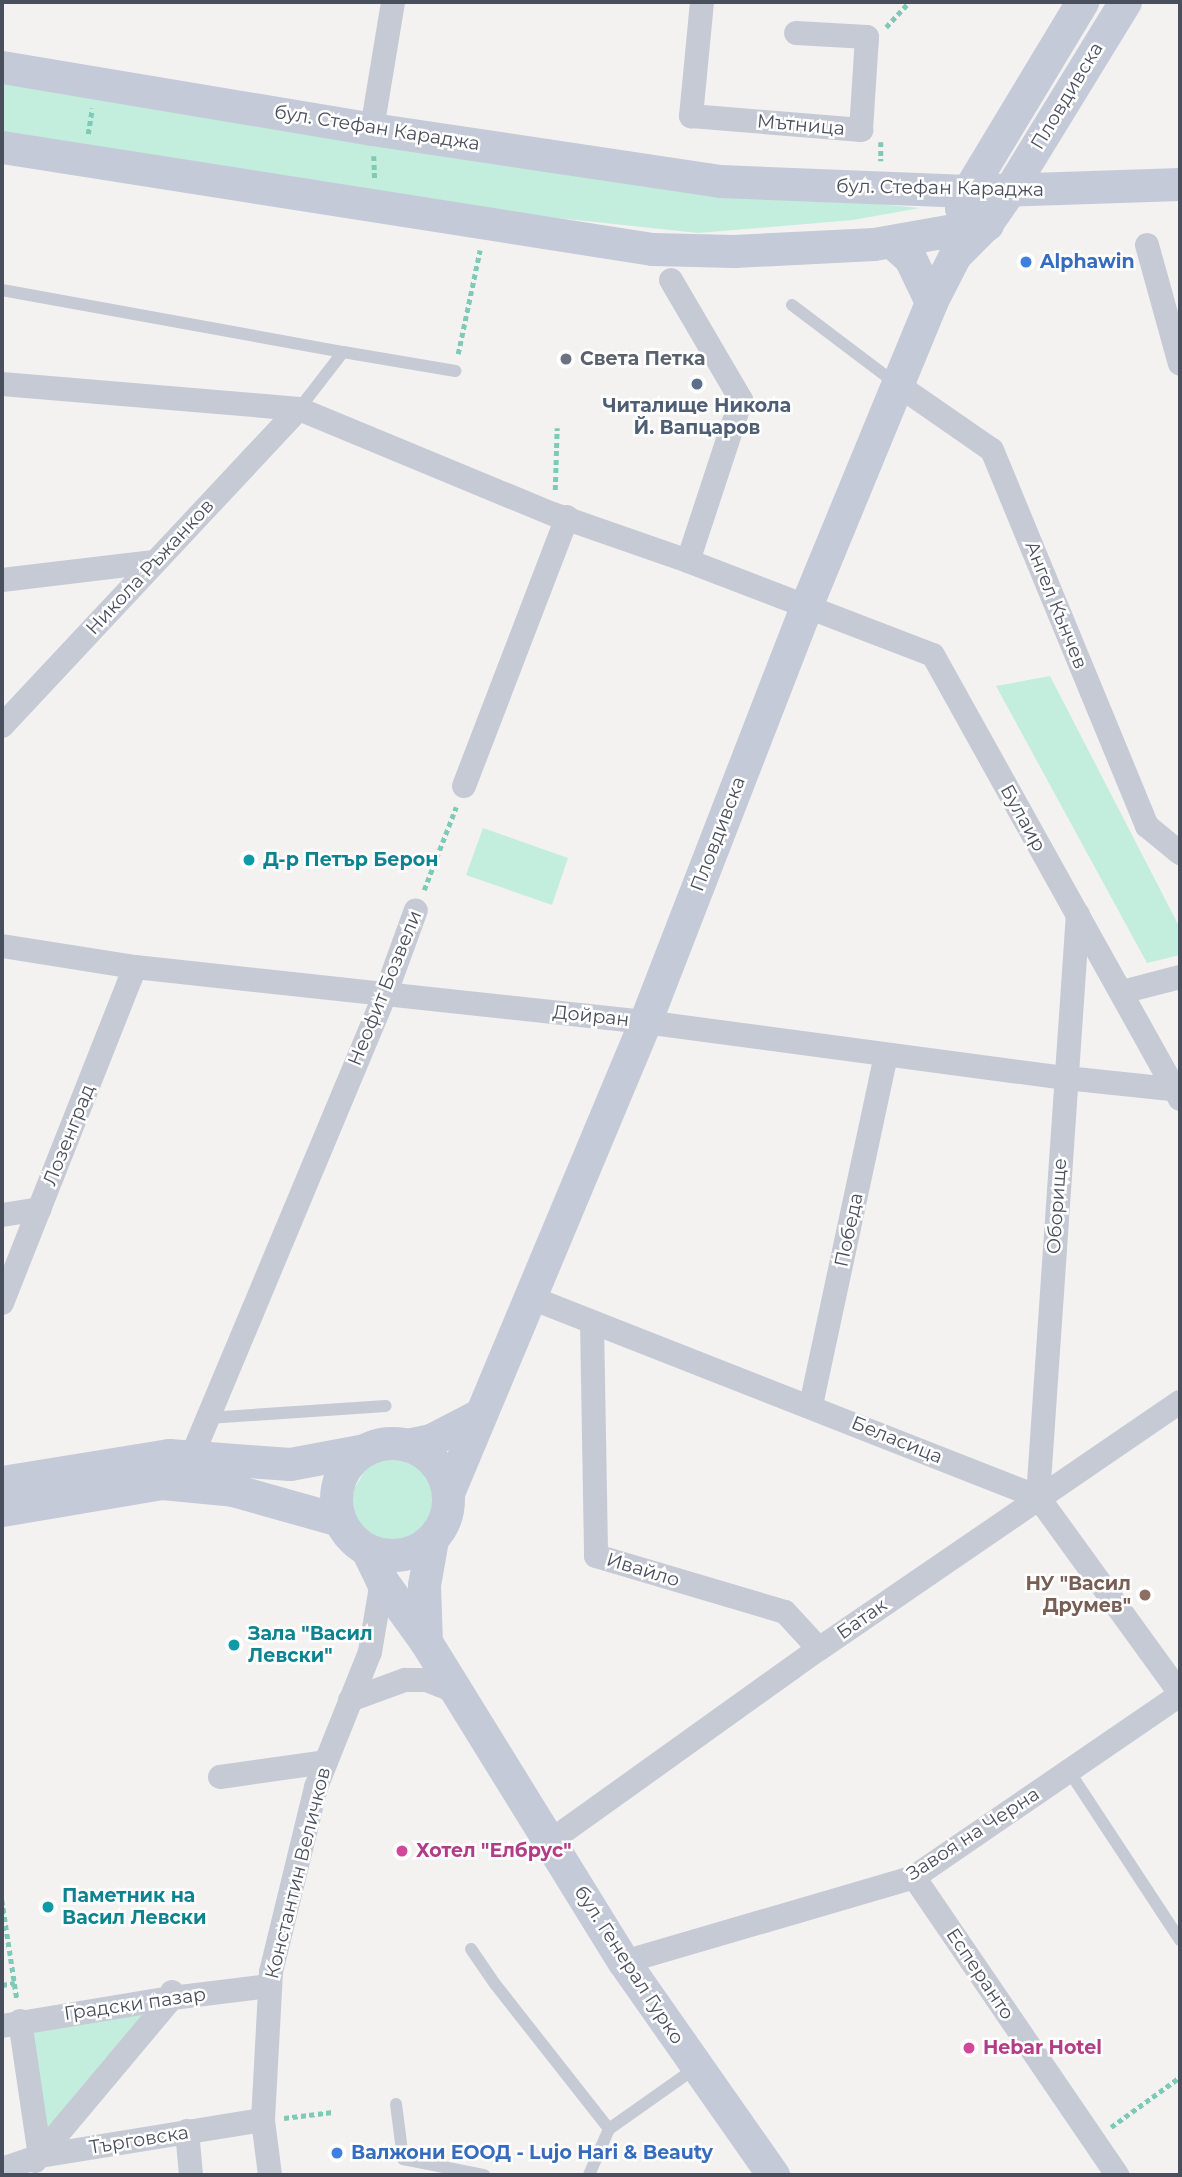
<!DOCTYPE html>
<meta charset="utf-8">
<style>
body{margin:0}
#map{position:relative;width:1182px;height:2177px;overflow:hidden;background:#f3f2f1;font-family:Montserrat,sans-serif}
div>[style]{position:absolute}
.green>*{inset:0;background:#c3eede}
.path>*{height:4.5px;margin-top:-2.25px;transform-origin:0;background:repeating-linear-gradient(90deg,#7dcab7 0 5px,transparent 0 8.5px)}
.lane>*{height:12px;margin:-6px;padding:0 6px;transform-origin:6px;border-radius:6px;background:#c6cad5}
.street>*{height:24px;margin:-12px;padding:0 12px;transform-origin:12px;border-radius:12px;background:#c6cad5}
.secondary>*{height:33px;margin:-16.5px;padding:0 16.5px;transform-origin:16.5px;border-radius:16.5px;background:#c5cad8}
.secondary>.ring{margin:-16.5px;padding:0;box-sizing:content-box;background:none;border:33px solid #c5cad8;border-radius:50%}
.dots>*{width:19px;height:19px;translate:-50% -50%;box-sizing:border-box;border:4px solid #fff;border-radius:50%}
span{translate:-50% -50%;white-space:nowrap;text-align:center;line-height:1.15;-webkit-text-stroke:5px #fff;paint-order:stroke}
.street-label{font-size:19px;color:#4a4f5e}
.shop-label{font-size:19px;color:#366cbe;font-weight:700}
.left{translate:0 -50%;text-align:left}
.worship-label{font-size:19px;color:#5b616d;font-weight:700}
.service-label{font-size:19px;color:#4e5e75;font-weight:700}
.culture-label{font-size:19px;color:#0d838f;font-weight:700}
.education-label{font-size:19px;color:#785e54;font-weight:700}
.right{translate:-100% -50%;text-align:right}
.hotel-label{font-size:19px;color:#b23c85;font-weight:700}
.frame{position:absolute;inset:0;border:4px solid #4a4f5e;pointer-events:none}
</style>
<div id="map">
<div class="green">
<div style="clip-path:polygon(2px 77px,856px 202px,920px 208px,853px 220px,698px 233px,500px 212px,2px 135px)"></div>
<div style="clip-path:polygon(1050px 676px,1180px 928px,1180px 955px,1147px 963px,996px 686px)"></div>
<div style="clip-path:polygon(483px 828px,568px 858px,552px 905px,466px 875px)"></div>
<div style="clip-path:polygon(398px 1454px,418px 1463px,427px 1473px,433px 1486px,434px 1508px,426px 1525px,415px 1536px,398px 1544px,382px 1546px,355px 1530px,348px 1499px,372px 1459px)"></div>
<div style="clip-path:polygon(171px 1999px,40px 2156px,20px 2021px)"></div>
</div>
<div class="path">
<div style="left:886px;top:27px;width:34px;rotate:-47deg"></div>
<div style="left:88px;top:134px;width:26px;rotate:-81deg"></div>
<div style="left:881px;top:142px;width:19px;rotate:90deg"></div>
<div style="left:374px;top:156px;width:23px;rotate:88deg"></div>
<div style="left:458px;top:354px;width:106px;rotate:-78.1deg"></div>
<div style="left:555px;top:490px;width:62px;rotate:-88.2deg"></div>
<div style="left:424px;top:890px;width:89px;rotate:-68.9deg"></div>
<div style="left:2px;top:1900px;width:100px;rotate:81.4deg"></div>
<div style="left:2px;top:1985px;width:13px;rotate:-9deg"></div>
<div style="left:284px;top:2118px;width:49px;rotate:-7deg"></div>
<div style="left:1111px;top:2127px;width:85px;rotate:-35.9deg"></div>
</div>
<div class="lane">
<div style="left:2px;top:290px;width:347px;rotate:10.3deg"></div>
<div style="left:343px;top:352px;width:72px;rotate:127.7deg"></div>
<div style="left:792px;top:305px;width:129px;rotate:37.1deg"></div>
<div style="left:343px;top:352px;width:114px;rotate:9.6deg"></div>
<div style="left:208px;top:1418px;width:178px;rotate:-3.9deg"></div>
<div style="left:1069px;top:1771px;width:202px;rotate:56.7deg"></div>
<div style="left:471px;top:1949px;width:42px;rotate:55.6deg"></div>
<div style="left:495px;top:1984px;width:184px;rotate:51.8deg"></div>
<div style="left:396px;top:2104px;width:55px;rotate:82.7deg"></div>
<div style="left:403px;top:2159px;width:83px;rotate:11.2deg"></div>
<div style="left:589px;top:2175px;width:50px;rotate:-66.5deg"></div>
<div style="left:609px;top:2129px;width:108px;rotate:-35.2deg"></div>
</div>
<div class="street">
<div style="left:702px;top:2px;width:115px;rotate:95.5deg"></div>
<div style="left:691px;top:116px;width:171px;rotate:4.7deg"></div>
<div style="left:861px;top:130px;width:93px;rotate:-86.3deg"></div>
<div style="left:867px;top:37px;width:71px;rotate:-176.8deg"></div>
<div style="left:372px;top:129px;width:129px;rotate:-80.6deg"></div>
<div style="left:1147px;top:245px;width:123px;rotate:74.5deg"></div>
<div style="left:671px;top:280px;width:139px;rotate:59.7deg"></div>
<div style="left:741px;top:400px;width:169px;rotate:108.2deg"></div>
<div style="left:2px;top:384px;width:298px;rotate:4.8deg"></div>
<div style="left:299px;top:409px;width:275px;rotate:22.5deg"></div>
<div style="left:553px;top:514px;width:143px;rotate:19.2deg"></div>
<div style="left:688px;top:561px;width:262px;rotate:21deg"></div>
<div style="left:933px;top:655px;width:508px;rotate:60.91deg"></div>
<div style="left:898px;top:385px;width:114px;rotate:34.7deg"></div>
<div style="left:992px;top:450px;width:407px;rotate:67.6deg"></div>
<div style="left:1147px;top:826px;width:43px;rotate:39.3deg"></div>
<div style="left:2px;top:580px;width:153px;rotate:-6.8deg"></div>
<div style="left:2px;top:726px;width:434px;rotate:-46.9deg"></div>
<div style="left:464px;top:786px;width:288px;rotate:-69deg"></div>
<div style="left:2px;top:946px;width:135px;rotate:9deg"></div>
<div style="left:135px;top:967px;width:513px;rotate:6.16deg"></div>
<div style="left:645px;top:1022px;width:425px;rotate:7.6deg"></div>
<div style="left:1066px;top:1078px;width:115px;rotate:6deg"></div>
<div style="left:1122px;top:992px;width:60px;rotate:-14.5deg"></div>
<div style="left:2px;top:1215px;width:38px;rotate:-9deg"></div>
<div style="left:529px;top:1297px;width:547px;rotate:21.45deg"></div>
<div style="left:1038px;top:1497px;width:242px;rotate:54.1deg"></div>
<div style="left:2px;top:1303px;width:361px;rotate:-68.4deg"></div>
<div style="left:592px;top:1322px;width:234px;rotate:89deg"></div>
<div style="left:596px;top:1556px;width:197px;rotate:16.5deg"></div>
<div style="left:785px;top:1612px;width:50px;rotate:47.4deg"></div>
<div style="left:811px;top:1405px;width:358px;rotate:-77.9deg"></div>
<div style="left:192px;top:1456px;width:500px;rotate:-67.3deg"></div>
<div style="left:385px;top:995px;width:90px;rotate:-70deg"></div>
<div style="left:1038px;top:1497px;width:584px;rotate:-86.08deg"></div>
<div style="left:350px;top:1700px;width:59px;rotate:-20deg"></div>
<div style="left:405px;top:1680px;width:22px"></div>
<div style="left:427px;top:1680px;width:31px;rotate:22deg"></div>
<div style="left:220px;top:1777px;width:106px;rotate:-8.1deg"></div>
<div style="left:549px;top:1842px;width:332px;rotate:-35.6deg"></div>
<div style="left:819px;top:1649px;width:437px;rotate:-34.4deg"></div>
<div style="left:914px;top:1877px;width:361px;rotate:55.7deg"></div>
<div style="left:624px;top:1962px;width:302px;rotate:-16.3deg"></div>
<div style="left:914px;top:1877px;width:322px;rotate:-34.4deg"></div>
<div style="left:20px;top:2021px;width:136px;rotate:81.6deg"></div>
<div style="left:2px;top:2026px;width:172px;rotate:-9.4deg"></div>
<div style="left:172px;top:1998px;width:98px;rotate:-7.1deg"></div>
<div style="left:187px;top:2131px;width:44px;rotate:84.8deg"></div>
<div style="left:35px;top:2161px;width:213px;rotate:-50deg"></div>
<div style="left:172px;top:1998px;width:6px;rotate:-90deg"></div>
<div style="left:2px;top:2169px;width:40px;rotate:-18.9deg"></div>
<div style="left:40px;top:2156px;width:226px;rotate:-9.2deg"></div>
<div style="left:270px;top:2175px;width:55px;rotate:-97.3deg"></div>
<div style="left:263px;top:2120px;width:148px;rotate:-86.9deg"></div>
<div style="left:271px;top:1972px;width:190px;rotate:-76.3deg"></div>
<div style="left:316px;top:1787px;width:145px;rotate:-68.2deg"></div>
<div style="left:370px;top:1652px;width:72px;rotate:-80.4deg"></div>
</div>
<div class="secondary">
<div style="left:2px;top:67px;width:375px;rotate:9.5deg"></div>
<div style="left:372px;top:129px;width:352px;rotate:8.5deg"></div>
<div style="left:720px;top:181px;width:248px;rotate:2.3deg"></div>
<div style="left:968px;top:191px;width:212px;rotate:-1.9deg"></div>
<div style="left:2px;top:147px;width:658px;rotate:8.92deg"></div>
<div style="left:652px;top:249px;width:82px;rotate:1.4deg"></div>
<div style="left:734px;top:251px;width:140px;rotate:-2.9deg"></div>
<div style="left:874px;top:244px;width:115px;rotate:-10deg"></div>
<div style="left:961px;top:208px;width:18px;rotate:-68deg"></div>
<div style="left:968px;top:191px;width:221px;rotate:-58.9deg"></div>
<div style="left:892px;top:242px;width:24px;rotate:42deg"></div>
<div style="left:910px;top:258px;width:49px;rotate:64.5deg"></div>
<div class="ring" style="left:336px;top:1443px;width:79px;height:79px"></div>
<div style="left:407px;top:1445px;width:25px;rotate:-12deg"></div>
<div style="left:431px;top:1440px;width:56px;rotate:-27.5deg"></div>
<div style="left:2px;top:1482px;width:169px;rotate:-9.2deg"></div>
<div style="left:169px;top:1455px;width:121px;rotate:4.3deg"></div>
<div style="left:290px;top:1464px;width:76px;rotate:-10.6deg"></div>
<div style="left:448px;top:1493px;width:511px;rotate:-67.3deg"></div>
<div style="left:645px;top:1022px;width:446px;rotate:-68.8deg"></div>
<div style="left:806px;top:606px;width:329px;rotate:-67.6deg"></div>
<div style="left:931px;top:302px;width:53px;rotate:-62.9deg"></div>
<div style="left:955px;top:255px;width:44px;rotate:-45deg"></div>
<div style="left:986px;top:224px;width:40px;rotate:-55.1deg"></div>
<div style="left:1009px;top:191px;width:222px;rotate:-58.5deg"></div>
<div style="left:2px;top:1510px;width:162px;rotate:-9.6deg"></div>
<div style="left:162px;top:1483px;width:71px;rotate:5.6deg"></div>
<div style="left:233px;top:1490px;width:110px;rotate:15.8deg"></div>
<div style="left:367px;top:1550px;width:34px;rotate:64deg"></div>
<div style="left:382px;top:1581px;width:75px;rotate:54.2deg"></div>
<div style="left:426px;top:1642px;width:376px;rotate:58.3deg"></div>
<div style="left:624px;top:1962px;width:260px;rotate:55deg"></div>
<div style="left:426px;top:1642px;width:57px;rotate:-92deg"></div>
<div style="left:424px;top:1585px;width:47px;rotate:-80.1deg"></div>
</div>
<div class="dots">
<div style="left:1026px;top:262px;background:#3f7fe0"></div>
<div style="left:566px;top:359px;background:#6b7280"></div>
<div style="left:697px;top:384px;background:#5c6f8a"></div>
<div style="left:249px;top:860px;background:#0f9aa8"></div>
<div style="left:1145px;top:1595px;background:#8d6e63"></div>
<div style="left:234px;top:1645px;background:#0f9aa8"></div>
<div style="left:402px;top:1851px;background:#d1479c"></div>
<div style="left:48px;top:1907px;background:#0f9aa8"></div>
<div style="left:969px;top:2048px;background:#d1479c"></div>
<div style="left:337px;top:2153px;background:#3f7fe0"></div>
</div>
<div class="street-label">
<span style="left:1067px;top:96px;rotate:-59deg">Пловдивска</span>
<span style="left:801px;top:125px;rotate:5deg">Мътница</span>
<span style="left:377px;top:128px;rotate:9deg">бул. Стефан Караджа</span>
<span style="left:940px;top:188px;rotate:1deg">бул. Стефан Караджа</span>
<span style="left:150px;top:567px;rotate:-47deg">Никола Ръжанков</span>
<span style="left:1056px;top:605px;rotate:68deg">Ангел Кънчев</span>
<span style="left:1023px;top:818px;rotate:61deg">Булаир</span>
<span style="left:718px;top:834px;rotate:-69deg">Пловдивска</span>
<span style="left:385px;top:988px;rotate:-68deg">Неофит Бозвели</span>
<span style="left:591px;top:1016px;rotate:6deg">Дойран</span>
<span style="left:69px;top:1135px;rotate:-68deg">Лозенград</span>
<span style="left:1057px;top:1206px;rotate:-86deg">Оборище</span>
<span style="left:849px;top:1230px;rotate:-78deg">Победа</span>
<span style="left:897px;top:1440px;rotate:22deg">Беласица</span>
<span style="left:643px;top:1570px;rotate:17deg">Ивайло</span>
<span style="left:862px;top:1619px;rotate:-35deg">Батак</span>
<span style="left:973px;top:1834px;rotate:-33deg">Завоя на Черна</span>
<span style="left:298px;top:1873px;rotate:-76deg">Константин Величков</span>
<span style="left:629px;top:1965px;rotate:57deg">бул. Генерал Гурко</span>
<span style="left:980px;top:1974px;rotate:56deg">Есперанто</span>
<span style="left:135px;top:2004px;rotate:-8deg">Градски пазар</span>
<span style="left:139px;top:2140px;rotate:-9deg">Търговска</span>
</div>
<div class="shop-label">
<span class="left" style="left:1040px;top:262px">Alphawin</span>
<span class="left" style="left:351px;top:2153px">Валжони ЕООД - Lujo Hari &amp; Beauty</span>
</div>
<div class="worship-label">
<span class="left" style="left:580px;top:359px">Света Петка</span>
</div>
<div class="service-label">
<span style="left:697px;top:417px">Читалище Никола<br>Й. Вапцаров</span>
</div>
<div class="culture-label">
<span class="left" style="left:263px;top:860px">Д-р Петър Берон</span>
<span class="left" style="left:248px;top:1645px">Зала "Васил<br>Левски"</span>
<span class="left" style="left:62px;top:1907px">Паметник на<br>Васил Левски</span>
</div>
<div class="education-label">
<span class="right" style="left:1131px;top:1595px">НУ "Васил<br>Друмев"</span>
</div>
<div class="hotel-label">
<span class="left" style="left:416px;top:1851px">Хотел "Елбрус"</span>
<span class="left" style="left:983px;top:2048px">Hebar Hotel</span>
</div>
<div class="frame"></div>
</div>
